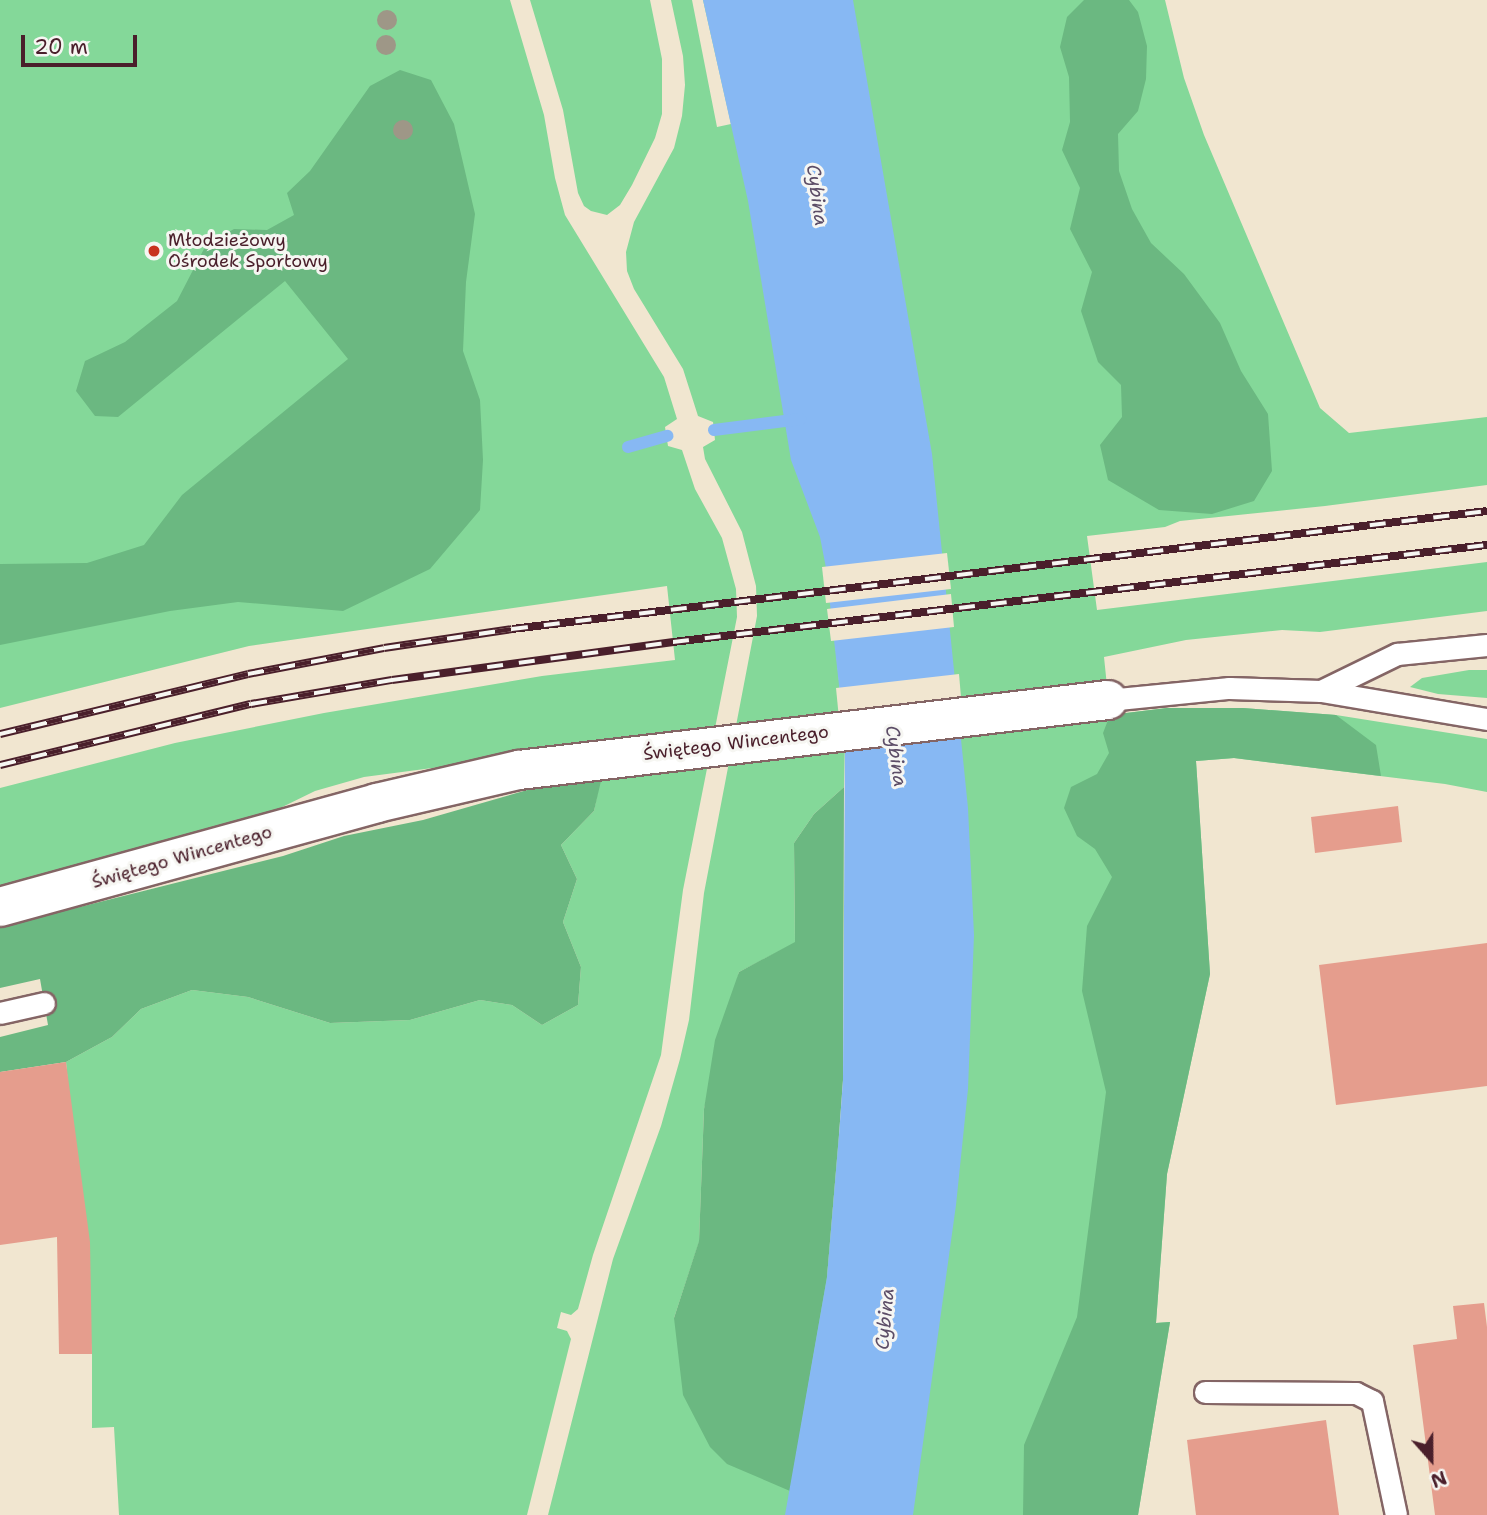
<!DOCTYPE html>
<meta charset="utf-8">
<style>
body{margin:0}
#map{position:relative;width:1487px;height:1515px;overflow:hidden;background:#f1e6d0;font-family:"Shantell Sans",sans-serif}
div>[style]{position:absolute}
.green>*{inset:0;background:#84d899}
.forest>*{inset:0;background:#6bb881}
.water>*{inset:0;background:#87b8f3}
.pier>*{inset:0;background:#f1e6d0}
.stream>*{height:12px;margin:-6px;padding:0 6px;transform-origin:6px;border-radius:6px;background:#87b8f3}
.building>*{inset:0;background:#e59d8d}
.roads{filter:drop-shadow(2px 0 #846565) drop-shadow(-2px 0 #846565) drop-shadow(0 2px #846565) drop-shadow(0 -2px #846565)}
.lane>*{height:21px;margin:-10.5px;padding:0 10.5px;transform-origin:10.5px;border-radius:10.5px;background:#fff}
.street>*{height:38px;margin:-19px;padding:0 19px;transform-origin:19px;border-radius:19px;background:#fff}
.rail>*{height:8px;margin-top:-4px;transform-origin:0;background:repeating-linear-gradient(90deg,#f6f6f2 0 16px,#4a1f2b 0 32px);box-sizing:border-box;border-block:2px solid #4a1f2b}
.trees>*{width:20px;height:20px;margin:-10px;border-radius:50%;background:#9e9787}
.dots>*{width:19px;height:19px;translate:-50% -50%;box-sizing:border-box;border:4px solid #f6f6f2;border-radius:50%}
span{translate:-50% -50%;white-space:nowrap;text-align:center;line-height:1.15;-webkit-text-stroke:6px #f6f6f2;paint-order:stroke}
.poi-label{font-size:18px;color:#4a1f2b}
.left{translate:0 -50%;text-align:left}
.street-label{font-size:18px;color:#4a1f2b}
.water-label{font-size:19px;color:#5c4d67;font-style:italic}
.north{position:absolute;left:1396px;top:1424px;width:70px;height:70px;-webkit-text-stroke:5px #f6f6f2;paint-order:stroke;rotate:159deg;font-size:19px;font-weight:700;line-height:28px;text-align:center;color:#4a1f2b}
.north::after{content:'';display:block;margin:auto;width:24px;height:32px;background:#4a1f2b;clip-path:polygon(50% 0,100% 100%,50% 72%,0 100%)}
.scale{position:absolute;left:21px;top:35px;width:116px;height:32px;box-sizing:border-box;border:4px solid #4a1f2b;border-top:0;padding-left:9px;font-size:21px;line-height:24px;white-space:nowrap;color:#4a1f2b;-webkit-text-stroke:5px #f6f6f2;paint-order:stroke}
</style>
<div id="map">
<div class="green">
<div style="clip-path:polygon(0 0,510px 0,544px 115px,555px 178px,565px 215px,664px 377px,677px 419px,665px 427px,668px 446px,682px 450px,695px 489px,722px 538px,736px 589px,737px 617px,683px 890px,661px 1055px,593px 1255px,578px 1309px,571px 1315px,561px 1312px,557px 1328px,567px 1331px,571px 1339px,527px 1515px,119px 1515px,114px 1427px,92px 1428px,92px 1354px,66px 1062px,112px 1037px,141px 1009px,192px 990px,248px 997px,330px 1023px,410px 1020px,480px 1000px,512px 1005px,542px 1025px,578px 1005px,581px 967px,563px 922px,577px 879px,561px 845px,594px 811px,607px 745px,364px 777px,315px 791px,270px 813px,0 891px,0 788px,175px 743px,324px 713px,542px 676px,675px 660px,667px 586px,249px 646px,0 708px)"></div>
<div style="clip-path:polygon(530px 0,650px 0,662px 59px,662px 114px,655px 138px,632px 185px,620px 205px,607px 215px,591px 211px,584px 206px,578px 193px,563px 110px)"></div>
<div style="clip-path:polygon(671px 0,692px 0,717px 127px,731px 124px,703px 0,769px 0,845px 739px,844px 787px,814px 814px,794px 843px,795px 943px,739px 972px,704px 1109px,699px 1242px,674px 1318px,827px 1277px,839px 1135px,874px 1515px,548px 1515px,613px 1259px,661px 1126px,680px 1059px,689px 1020px,704px 893px,757px 616px,756px 586px,742px 532px,705px 459px,703px 447px,715px 440px,713px 422px,698px 416px,683px 369px,634px 289px,627px 271px,626px 252px,634px 222px,674px 148px,682px 116px,685px 85px,683px 56px)"></div>
<div style="clip-path:polygon(825px 0,1165px 0,1184px 78px,1204px 135px,1320px 408px,1349px 433px,1487px 417px,1487px 485px,1325px 506px,1180px 521px,1165px 527px,1087px 536px,1097px 610px,1487px 562px,1487px 611px,1320px 632px,1282px 630px,1186px 640px,1104px 657px,1110px 715px,1167px 708px,1243px 708px,1336px 715px,1487px 739px,1487px 792px,1445px 784px,1234px 758px,1196px 761px,1210px 974px,1167px 1174px,1156px 1323px,1170px 1322px,1138px 1515px,900px 1515px)"></div>
<div style="clip-path:polygon(1469px 670px,1487px 670px,1487px 698px,1438px 694px,1410px 687px,1422px 678px)"></div>
</div>
<div class="forest">
<div style="clip-path:polygon(1084px 0,1129px 0,1138px 12px,1147px 46px,1146px 79px,1138px 111px,1118px 134px,1119px 171px,1132px 209px,1151px 243px,1184px 274px,1220px 323px,1241px 371px,1268px 414px,1272px 471px,1254px 501px,1212px 514px,1159px 510px,1108px 480px,1100px 445px,1122px 417px,1121px 385px,1098px 362px,1081px 311px,1092px 272px,1070px 229px,1080px 188px,1062px 150px,1070px 122px,1069px 77px,1060px 47px,1067px 17px)"></div>
<div style="clip-path:polygon(400px 70px,431px 80px,454px 124px,475px 214px,466px 282px,463px 351px,480px 400px,483px 460px,480px 510px,430px 569px,343px 611px,238px 602px,170px 611px,0 645px,0 564px,87px 563px,144px 545px,182px 495px,348px 359px,285px 281px,118px 417px,95px 416px,76px 391px,85px 361px,125px 342px,177px 301px,206px 245px,234px 229px,267px 230px,294px 215px,287px 193px,310px 171px,370px 86px)"></div>
<div style="clip-path:polygon(1167px 708px,1243px 708px,1336px 715px,1376px 745px,1381px 776px,1234px 758px,1196px 761px,1210px 974px,1167px 1174px,1156px 1323px,1170px 1322px,1138px 1515px,1023px 1515px,1024px 1445px,1077px 1317px,1106px 1092px,1082px 991px,1087px 926px,1112px 877px,1095px 849px,1077px 836px,1064px 808px,1071px 787px,1097px 774px,1109px 753px,1103px 733px,1110px 715px)"></div>
<div style="clip-path:polygon(604px 768px,594px 811px,561px 845px,577px 879px,563px 922px,581px 967px,578px 1005px,542px 1025px,512px 1005px,480px 1000px,410px 1020px,330px 1023px,248px 997px,192px 990px,141px 1009px,112px 1037px,66px 1062px,0 1072px,0 1037px,48px 1025px,40px 979px,0 988px,0 927px,283px 856px,344px 836px,423px 820px)"></div>
<div style="clip-path:polygon(844px 787px,843px 1080px,839px 1135px,827px 1277px,790px 1491px,727px 1464px,710px 1447px,683px 1395px,674px 1318px,699px 1241px,704px 1109px,715px 1040px,739px 972px,795px 942px,794px 843px,814px 814px)"></div>
</div>
<div class="water">
<div style="clip-path:polygon(703px 0,853px 0,932px 454px,968px 808px,974px 935px,968px 1089px,956px 1205px,913px 1515px,785px 1515px,827px 1277px,839px 1135px,843px 1080px,845px 739px,826px 568px,820px 537px,791px 460px,748px 201px)"></div>
</div>
<div class="pier">
<div style="clip-path:polygon(947px 553px,951px 589px,826px 603px,822px 567px)"></div>
<div style="clip-path:polygon(951px 594px,954px 627px,831px 641px,827px 609px)"></div>
<div style="clip-path:polygon(959px 674px,964px 732px,841px 739px,836px 688px)"></div>
</div>
<div class="stream">
<div style="left:714px;top:430px;width:87px;rotate:-7.3deg"></div>
<div style="left:628px;top:447px;width:41px;rotate:-15.8deg"></div>
</div>
<div class="building">
<div style="clip-path:polygon(1398px 806px,1402px 842px,1315px 853px,1311px 817px)"></div>
<div style="clip-path:polygon(1487px 943px,1487px 1086px,1336px 1105px,1319px 965px)"></div>
<div style="clip-path:polygon(66px 1062px,90px 1242px,92px 1354px,59px 1354px,57px 1237px,0 1245px,0 1072px)"></div>
<div style="clip-path:polygon(1484px 1303px,1487px 1327px,1487px 1515px,1435px 1515px,1413px 1345px,1457px 1339px,1453px 1306px)"></div>
<div style="clip-path:polygon(1326px 1420px,1339px 1515px,1196px 1515px,1187px 1440px)"></div>
</div>
<div class="roads">
<div class="lane">
<div style="left:1321px;top:691px;width:85px;rotate:-26deg"></div>
<div style="left:1397px;top:654px;width:90px;rotate:-5.7deg"></div>
<div style="left:1108px;top:700px;width:122px;rotate:-5.7deg"></div>
<div style="left:1229px;top:688px;width:92px;rotate:1.9deg"></div>
<div style="left:1321px;top:691px;width:168px;rotate:9.6deg"></div>
<div style="left:0;top:1013px;width:45px;rotate:-12.8deg"></div>
<div style="left:1205px;top:1392px;width:151px;rotate:0.4deg"></div>
<div style="left:1356px;top:1393px;width:18px;rotate:27deg"></div>
<div style="left:1372px;top:1401px;width:116px;rotate:78.1deg"></div>
</div>
<div class="street">
<div style="left:0;top:907px;width:391px;rotate:-15.4deg"></div>
<div style="left:377px;top:803px;width:146px;rotate:-13.1deg"></div>
<div style="left:519px;top:770px;width:593px;rotate:-6.78deg"></div>
</div>
</div>
<div class="rail">
<div style="left:0;top:734px;width:255px;rotate:-13.6deg"></div>
<div style="left:248px;top:674px;width:138px;rotate:-10.8deg"></div>
<div style="left:384px;top:648px;width:129px;rotate:-8.4deg"></div>
<div style="left:512px;top:629px;width:982px;rotate:-6.9deg"></div>
<div style="left:0;top:765px;width:258px;rotate:-13.7deg"></div>
<div style="left:251px;top:704px;width:143px;rotate:-9.7deg"></div>
<div style="left:392px;top:680px;width:284px;rotate:-7.7deg"></div>
<div style="left:673px;top:642px;width:820px;rotate:-6.8deg"></div>
</div>
<div class="trees">
<div style="left:387px;top:20px"></div>
<div style="left:386px;top:45px"></div>
<div style="left:403px;top:130px"></div>
</div>
<div class="dots">
<div style="left:154px;top:251px;background:#c8321e"></div>
</div>
<div class="poi-label">
<span class="left" style="left:168px;top:251px">Młodzieżowy<br>Ośrodek Sportowy</span>
</div>
<div class="street-label">
<span style="left:736px;top:743px;rotate:-7deg">Świętego Wincentego</span>
<span style="left:182px;top:857px;rotate:-16deg">Świętego Wincentego</span>
</div>
<div class="water-label">
<span style="left:817px;top:195px;rotate:82deg">Cybina</span>
<span style="left:896px;top:756px;rotate:82deg">Cybina</span>
<span style="left:885px;top:1319px;rotate:-85deg">Cybina</span>
</div>
<div class="north">N</div>
<div class="scale">20 m</div>
</div>
